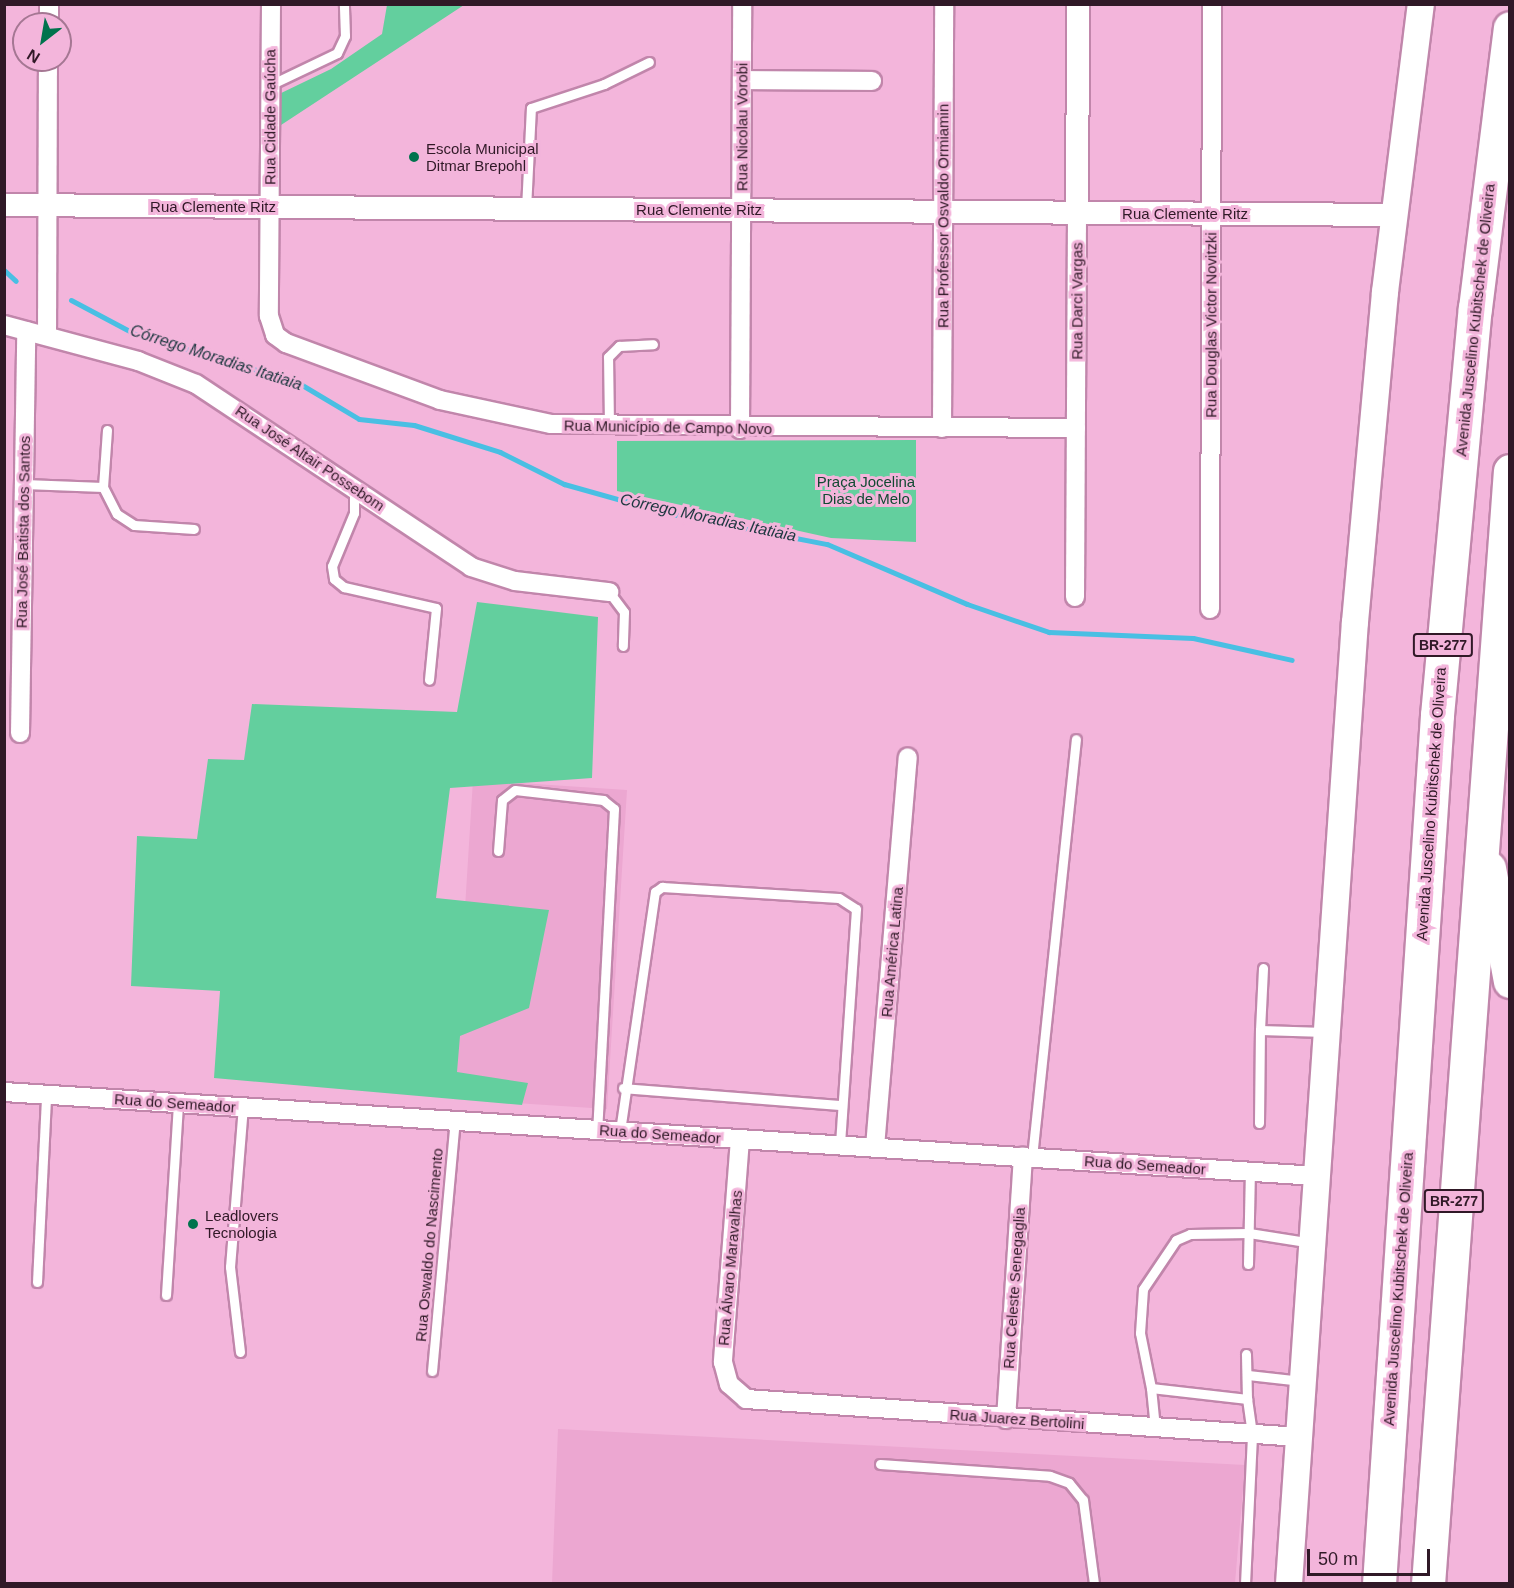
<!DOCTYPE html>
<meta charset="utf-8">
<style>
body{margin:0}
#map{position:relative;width:1514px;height:1588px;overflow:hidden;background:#f3b5db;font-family:Helvetica,sans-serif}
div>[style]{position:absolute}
.built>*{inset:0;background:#eca7d1}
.green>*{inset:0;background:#63cf9e}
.stream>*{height:5px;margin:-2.5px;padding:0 2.5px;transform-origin:2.5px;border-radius:2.5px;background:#49bfe3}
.roads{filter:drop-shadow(2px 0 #c186ab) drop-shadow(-2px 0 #c186ab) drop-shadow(0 2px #c186ab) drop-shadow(0 -2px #c186ab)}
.service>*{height:9px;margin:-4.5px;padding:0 4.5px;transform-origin:4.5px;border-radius:4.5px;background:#fff}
.minor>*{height:18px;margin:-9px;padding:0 9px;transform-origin:9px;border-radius:9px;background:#fff}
.tertiary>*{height:22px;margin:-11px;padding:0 11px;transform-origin:11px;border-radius:11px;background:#fff}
.secondary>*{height:26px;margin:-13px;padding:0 13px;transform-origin:13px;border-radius:13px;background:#fff}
.motorway>*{height:33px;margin:-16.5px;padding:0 16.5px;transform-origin:16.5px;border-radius:16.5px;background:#fff}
.dots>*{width:16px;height:16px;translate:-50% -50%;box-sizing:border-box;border:3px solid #f3b5db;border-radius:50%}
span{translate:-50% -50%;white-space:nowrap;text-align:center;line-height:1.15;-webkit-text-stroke:6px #f3b5db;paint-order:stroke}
.shield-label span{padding:2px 4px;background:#f3b5db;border:2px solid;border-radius:4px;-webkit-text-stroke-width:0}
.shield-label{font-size:14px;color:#301927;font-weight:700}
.street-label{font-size:15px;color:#301927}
.poi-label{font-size:15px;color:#301927}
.left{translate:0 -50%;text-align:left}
.park-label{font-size:15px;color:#114932}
.water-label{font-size:16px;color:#1e3740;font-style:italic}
.frame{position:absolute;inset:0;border:6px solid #301927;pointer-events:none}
.north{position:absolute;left:12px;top:12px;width:60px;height:60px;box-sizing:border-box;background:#f3b5db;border:2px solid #a57793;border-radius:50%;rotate:211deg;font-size:16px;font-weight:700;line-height:24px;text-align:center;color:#301927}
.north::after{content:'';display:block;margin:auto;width:21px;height:27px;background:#00734d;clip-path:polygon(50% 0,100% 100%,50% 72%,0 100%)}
.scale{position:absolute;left:1307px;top:1549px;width:123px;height:27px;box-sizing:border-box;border:3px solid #301927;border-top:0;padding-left:8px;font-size:18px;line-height:21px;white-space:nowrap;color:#301927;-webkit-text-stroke:4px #f3b5db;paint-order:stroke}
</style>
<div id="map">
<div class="built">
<div style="clip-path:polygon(473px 780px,627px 790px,607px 1109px,453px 1099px)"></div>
<div style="clip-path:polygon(558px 1429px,1245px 1465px,1235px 1583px,552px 1584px)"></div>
</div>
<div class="green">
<div style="clip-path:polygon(387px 5px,464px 5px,278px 127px,275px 96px,331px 69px,382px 34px)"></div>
<div style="clip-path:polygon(916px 440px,916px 542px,831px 538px,617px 491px,617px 441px)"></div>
<div style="clip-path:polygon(477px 602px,598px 617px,592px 778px,450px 788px,436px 898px,549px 910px,529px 1008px,460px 1036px,457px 1072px,528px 1083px,522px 1105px,214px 1078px,220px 991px,131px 986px,137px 836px,197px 839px,208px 759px,244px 760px,252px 704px,457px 712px)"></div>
</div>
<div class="stream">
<div style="left:4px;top:270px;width:16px;rotate:43deg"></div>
<div style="left:71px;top:300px;width:72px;rotate:28deg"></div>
<div style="left:135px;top:334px;width:169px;rotate:16.5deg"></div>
<div style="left:297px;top:382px;width:72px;rotate:30.8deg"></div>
<div style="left:359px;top:419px;width:55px;rotate:6.2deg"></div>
<div style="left:414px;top:425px;width:90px;rotate:17.4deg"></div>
<div style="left:500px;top:452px;width:72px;rotate:26.6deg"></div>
<div style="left:564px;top:484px;width:107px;rotate:15.7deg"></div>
<div style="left:667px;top:513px;width:163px;rotate:11deg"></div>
<div style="left:827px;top:544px;width:152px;rotate:23.2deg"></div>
<div style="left:967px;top:604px;width:87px;rotate:18.9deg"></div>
<div style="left:1049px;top:632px;width:144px;rotate:2.4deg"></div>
<div style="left:1193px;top:638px;width:101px;rotate:12.5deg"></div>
</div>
<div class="roads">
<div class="service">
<div style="left:270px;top:85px;width:74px;rotate:-25.5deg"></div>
<div style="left:337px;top:53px;width:19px;rotate:-65deg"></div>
<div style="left:345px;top:36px;width:32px;rotate:-92deg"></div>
<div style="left:526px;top:209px;width:101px;rotate:-87.2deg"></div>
<div style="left:531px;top:108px;width:77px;rotate:-18.2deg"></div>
<div style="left:604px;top:84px;width:50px;rotate:-26.1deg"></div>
<div style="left:609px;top:425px;width:68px;rotate:-90.8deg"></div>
<div style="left:608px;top:357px;width:16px;rotate:-45deg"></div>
<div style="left:619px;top:346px;width:34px;rotate:-3deg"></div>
<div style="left:107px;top:430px;width:57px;rotate:94deg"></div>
<div style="left:103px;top:487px;width:30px;rotate:63deg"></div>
<div style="left:117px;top:514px;width:20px;rotate:33deg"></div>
<div style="left:134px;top:525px;width:60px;rotate:3.8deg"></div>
<div style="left:24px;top:484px;width:79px;rotate:2.2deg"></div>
<div style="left:354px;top:490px;width:23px;rotate:90deg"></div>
<div style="left:354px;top:513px;width:57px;rotate:112.5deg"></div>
<div style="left:332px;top:566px;width:13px;rotate:81deg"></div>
<div style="left:334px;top:579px;width:13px;rotate:39deg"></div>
<div style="left:344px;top:587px;width:94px;rotate:12.9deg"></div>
<div style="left:436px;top:608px;width:72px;rotate:95.6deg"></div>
<div style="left:609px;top:592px;width:25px;rotate:53deg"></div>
<div style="left:624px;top:612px;width:34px;rotate:92deg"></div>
<div style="left:498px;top:851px;width:51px;rotate:-85.5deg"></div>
<div style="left:502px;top:800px;width:16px;rotate:-38deg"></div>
<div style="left:515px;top:790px;width:89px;rotate:6.5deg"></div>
<div style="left:603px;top:800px;width:14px;rotate:39deg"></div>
<div style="left:614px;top:809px;width:321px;rotate:93deg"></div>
<div style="left:1260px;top:1030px;width:62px;rotate:-87.2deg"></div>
<div style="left:623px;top:1088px;width:219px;rotate:4.5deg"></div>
<div style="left:1259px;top:1123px;width:93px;rotate:-89.4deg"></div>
<div style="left:1260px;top:1030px;width:65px;rotate:1.8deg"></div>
<div style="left:620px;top:1131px;width:242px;rotate:-81.7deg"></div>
<div style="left:655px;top:892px;width:9px;rotate:-36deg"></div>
<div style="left:662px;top:887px;width:177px;rotate:3.6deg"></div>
<div style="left:839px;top:898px;width:20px;rotate:33deg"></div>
<div style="left:856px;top:909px;width:237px;rotate:93.9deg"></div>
<div style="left:1032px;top:1157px;width:420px;rotate:-84deg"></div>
<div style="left:1248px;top:1264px;width:93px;rotate:-88.8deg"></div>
<div style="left:37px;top:1282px;width:187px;rotate:-87.2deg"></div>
<div style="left:166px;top:1295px;width:192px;rotate:-86.4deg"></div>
<div style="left:240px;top:1352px;width:86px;rotate:-96.7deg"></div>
<div style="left:230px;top:1267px;width:161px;rotate:-85.4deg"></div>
<div style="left:432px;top:1371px;width:252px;rotate:-84.8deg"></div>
<div style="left:1248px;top:1375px;width:54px;rotate:6.3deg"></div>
<div style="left:1151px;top:1388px;width:56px;rotate:-101.3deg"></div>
<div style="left:1140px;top:1333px;width:44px;rotate:-86.1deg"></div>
<div style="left:1143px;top:1289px;width:59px;rotate:-56deg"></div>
<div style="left:1176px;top:1240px;width:15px;rotate:-23deg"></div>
<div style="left:1190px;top:1234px;width:59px;rotate:-1deg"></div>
<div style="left:1249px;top:1233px;width:64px;rotate:9deg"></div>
<div style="left:1155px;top:1428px;width:40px;rotate:-95.7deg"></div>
<div style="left:1151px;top:1388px;width:97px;rotate:6.5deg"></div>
<div style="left:1247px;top:1399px;width:45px;rotate:-91.3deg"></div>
<div style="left:880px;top:1464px;width:170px;rotate:4deg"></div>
<div style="left:1050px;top:1476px;width:20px;rotate:20deg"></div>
<div style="left:1069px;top:1483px;width:22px;rotate:51deg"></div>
<div style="left:1083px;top:1500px;width:85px;rotate:82.5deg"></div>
<div style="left:1245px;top:1584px;width:150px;rotate:-87.3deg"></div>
<div style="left:1252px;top:1434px;width:35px;rotate:-98deg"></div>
</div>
<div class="minor">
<div style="left:271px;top:4px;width:312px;rotate:90.4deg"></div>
<div style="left:269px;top:316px;width:20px;rotate:72deg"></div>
<div style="left:275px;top:335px;width:14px;rotate:36deg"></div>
<div style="left:286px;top:343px;width:164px;rotate:20.3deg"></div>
<div style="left:440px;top:400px;width:114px;rotate:12.2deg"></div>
<div style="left:551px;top:424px;width:525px;rotate:0.44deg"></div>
<div style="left:49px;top:24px;width:20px;rotate:-90deg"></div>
<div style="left:742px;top:80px;width:130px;rotate:0.4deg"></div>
<div style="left:4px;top:325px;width:139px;rotate:15deg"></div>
<div style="left:138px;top:361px;width:62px;rotate:21.6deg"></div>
<div style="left:196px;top:384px;width:330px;rotate:33.6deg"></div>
<div style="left:471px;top:567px;width:46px;rotate:17.7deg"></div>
<div style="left:515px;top:581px;width:95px;rotate:6.7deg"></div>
<div style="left:47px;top:336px;width:276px;rotate:-89.8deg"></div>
<div style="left:942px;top:428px;width:424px;rotate:-89.7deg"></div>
<div style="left:740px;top:429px;width:425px;rotate:-89.7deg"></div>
<div style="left:1075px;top:597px;width:384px;rotate:-89.7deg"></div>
<div style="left:1210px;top:609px;width:605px;rotate:-89.81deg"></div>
<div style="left:20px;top:733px;width:402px;rotate:-89.1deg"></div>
<div style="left:4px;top:1092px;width:1315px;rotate:3.66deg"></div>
<div style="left:740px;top:1139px;width:224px;rotate:94.4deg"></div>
<div style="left:723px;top:1362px;width:23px;rotate:75deg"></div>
<div style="left:729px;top:1384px;width:23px;rotate:41deg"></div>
<div style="left:746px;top:1399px;width:554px;rotate:3.93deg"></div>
<div style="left:875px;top:1147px;width:391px;rotate:-85.2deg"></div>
<div style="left:1006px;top:1419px;width:263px;rotate:-86.3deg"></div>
</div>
<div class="tertiary">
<div style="left:4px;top:205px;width:1390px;rotate:0.41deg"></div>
<div style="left:1077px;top:213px;width:209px;rotate:-89.7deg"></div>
</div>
<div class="secondary">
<div style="left:1289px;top:1584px;width:964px;rotate:-86.08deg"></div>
<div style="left:1355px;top:622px;width:331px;rotate:-84.8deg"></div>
<div style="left:1385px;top:292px;width:290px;rotate:-82.9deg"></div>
</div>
<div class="motorway">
<div style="left:1489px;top:868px;width:115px;rotate:79.5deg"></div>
<div style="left:1379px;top:1584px;width:871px;rotate:-86.18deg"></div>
<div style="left:1437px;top:715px;width:409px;rotate:-84.7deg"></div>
<div style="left:1475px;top:308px;width:282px;rotate:-82.9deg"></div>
<div style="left:1428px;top:1584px;width:1116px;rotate:-85.79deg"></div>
</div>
</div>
<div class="dots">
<div style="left:414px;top:157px;background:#00734d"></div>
<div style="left:193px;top:1224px;background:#00734d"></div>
</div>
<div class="shield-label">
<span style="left:1443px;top:645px">BR-277</span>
<span style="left:1454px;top:1201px">BR-277</span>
</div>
<div class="street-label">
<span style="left:270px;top:117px;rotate:-90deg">Rua Cidade Gaúcha</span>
<span style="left:742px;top:127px;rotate:-90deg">Rua Nicolau Vorobi</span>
<span style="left:213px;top:207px">Rua Clemente Ritz</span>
<span style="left:699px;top:210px">Rua Clemente Ritz</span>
<span style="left:1185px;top:214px">Rua Clemente Ritz</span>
<span style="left:943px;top:216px;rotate:-90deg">Rua Professor Osvaldo Ormiamin</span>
<span style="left:1077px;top:301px;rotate:-90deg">Rua Darci Vargas</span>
<span style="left:1475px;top:320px;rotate:-84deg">Avenida Juscelino Kubitschek de Oliveira</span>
<span style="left:1211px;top:325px;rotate:-90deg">Rua Douglas Victor Novitzki</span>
<span style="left:668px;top:427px;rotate:1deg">Rua Município de Campo Novo</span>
<span style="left:310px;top:458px;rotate:34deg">Rua José Altair Possebom</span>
<span style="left:23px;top:532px;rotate:-89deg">Rua José Batista dos Santos</span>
<span style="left:1431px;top:804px;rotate:-86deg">Avenida Juscelino Kubitschek de Oliveira</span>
<span style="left:892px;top:952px;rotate:-85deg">Rua América Latina</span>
<span style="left:175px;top:1103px;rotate:4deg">Rua do Semeador</span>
<span style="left:660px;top:1134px;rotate:4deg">Rua do Semeador</span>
<span style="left:1145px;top:1165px;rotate:4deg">Rua do Semeador</span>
<span style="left:429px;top:1245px;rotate:-85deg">Rua Oswaldo do Nascimento</span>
<span style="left:730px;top:1268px;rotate:-85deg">Rua Álvaro Maravalhas</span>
<span style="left:1014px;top:1288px;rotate:-86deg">Rua Celeste Senegaglia</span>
<span style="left:1398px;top:1289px;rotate:-86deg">Avenida Juscelino Kubitschek de Oliveira</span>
<span style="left:1017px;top:1419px;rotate:4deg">Rua Juarez Bertolini</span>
</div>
<div class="poi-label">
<span class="left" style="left:426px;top:157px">Escola Municipal<br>Ditmar Brepohl</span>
<span class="left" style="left:205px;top:1224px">Leadlovers<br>Tecnologia</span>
</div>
<div class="park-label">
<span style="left:866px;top:490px">Praça Jocelina<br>Dias de Melo</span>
</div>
<div class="water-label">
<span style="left:216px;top:358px;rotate:18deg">Córrego Moradias Itatiaia</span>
<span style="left:708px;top:518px;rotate:12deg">Córrego Moradias Itatiaia</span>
</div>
<div class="frame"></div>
<div class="north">N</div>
<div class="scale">50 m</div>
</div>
